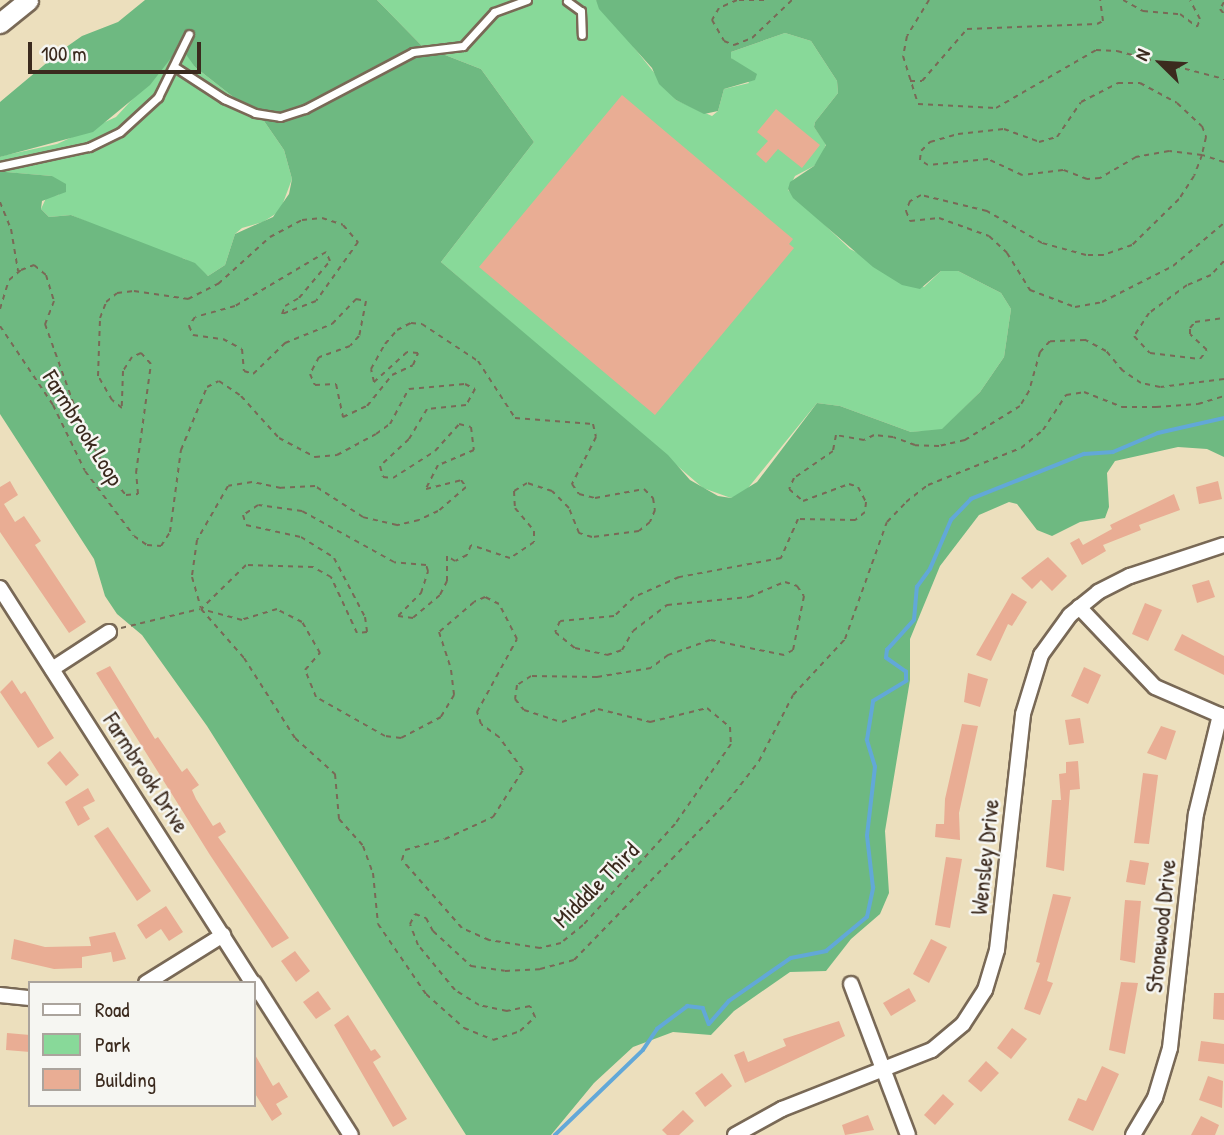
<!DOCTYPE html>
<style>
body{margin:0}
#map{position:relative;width:1224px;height:1135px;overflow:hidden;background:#ecdfbd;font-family:"Patrick Hand",sans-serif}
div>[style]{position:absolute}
.green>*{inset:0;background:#88d999}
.forest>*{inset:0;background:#6eb981}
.stream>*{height:3.5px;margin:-1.75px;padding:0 1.75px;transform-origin:1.75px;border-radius:1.75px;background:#62a8d8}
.building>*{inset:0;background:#e9ad94}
.path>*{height:2px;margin-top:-1px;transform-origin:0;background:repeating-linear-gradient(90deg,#796956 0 5px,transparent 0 10px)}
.roads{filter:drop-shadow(2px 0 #796956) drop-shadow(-2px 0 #796956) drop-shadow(0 2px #796956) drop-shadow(0 -2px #796956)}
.service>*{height:7px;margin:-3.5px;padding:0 3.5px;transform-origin:3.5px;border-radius:3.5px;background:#fff}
.minor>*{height:14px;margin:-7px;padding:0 7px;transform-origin:7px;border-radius:7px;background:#fff}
.secondary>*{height:19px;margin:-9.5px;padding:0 9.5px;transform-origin:9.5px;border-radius:9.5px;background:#fff}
span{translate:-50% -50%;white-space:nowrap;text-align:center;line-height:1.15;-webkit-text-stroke:5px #f6f6f2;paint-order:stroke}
.street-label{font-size:23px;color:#3b2a1e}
.legend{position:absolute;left:28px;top:981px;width:228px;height:126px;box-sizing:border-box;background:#f6f6f2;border:2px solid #aba49d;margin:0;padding:9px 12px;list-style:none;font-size:21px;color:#3b2a1e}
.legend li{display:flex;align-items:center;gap:14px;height:35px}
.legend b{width:35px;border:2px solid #aba49d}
.north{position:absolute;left:1126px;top:28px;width:70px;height:70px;-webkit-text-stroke:5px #f6f6f2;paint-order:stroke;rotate:294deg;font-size:19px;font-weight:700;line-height:28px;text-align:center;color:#3b2a1e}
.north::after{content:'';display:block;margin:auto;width:24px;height:32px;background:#3b2a1e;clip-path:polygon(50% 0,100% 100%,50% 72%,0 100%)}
.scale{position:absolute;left:28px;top:42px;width:173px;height:32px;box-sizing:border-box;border:4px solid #3b2a1e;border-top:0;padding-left:9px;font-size:21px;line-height:24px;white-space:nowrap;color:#3b2a1e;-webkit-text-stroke:5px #f6f6f2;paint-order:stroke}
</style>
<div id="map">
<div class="green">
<div style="clip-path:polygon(377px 0,596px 0,676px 100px,712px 116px,718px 111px,724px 89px,749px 83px,729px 55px,731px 52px,785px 33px,811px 41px,837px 81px,838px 93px,815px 122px,814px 127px,826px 144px,821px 157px,814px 166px,795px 176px,788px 190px,850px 249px,924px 287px,941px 271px,958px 271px,1001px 293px,1011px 309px,1004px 357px,980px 392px,942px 430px,911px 432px,840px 406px,817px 403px,744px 493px,731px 498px,703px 488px,441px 262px,534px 142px,481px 69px,422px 46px)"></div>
<div style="clip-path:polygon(175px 53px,188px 54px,195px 67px,264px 121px,284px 150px,292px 179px,280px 211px,263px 222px,242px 228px,235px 234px,225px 265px,208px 276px,185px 259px,158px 252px,71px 215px,49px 217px,41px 209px,47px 196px,59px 195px,52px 176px,5px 172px,0 167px,0 157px,6px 155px,57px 144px,116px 117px)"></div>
</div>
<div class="forest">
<div style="clip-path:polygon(145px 0,377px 0,422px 46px,481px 69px,534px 142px,441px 262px,668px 455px,690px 480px,718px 496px,731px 498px,757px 482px,817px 403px,840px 406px,911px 432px,942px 429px,980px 392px,1004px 357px,1011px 309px,1001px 293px,958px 271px,941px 271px,920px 289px,902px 285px,873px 267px,793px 198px,788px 189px,790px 182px,814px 166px,826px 145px,814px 127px,815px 122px,838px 93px,837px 81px,811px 41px,785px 33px,731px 52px,731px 58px,757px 74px,755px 80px,724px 89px,718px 111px,704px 114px,676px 100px,659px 84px,652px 68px,599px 9px,596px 0,1224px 0,1224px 457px,1207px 449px,1178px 447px,1115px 461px,1107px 473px,1109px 507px,1105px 518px,1080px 522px,1052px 536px,1037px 530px,1017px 504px,1009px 502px,979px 515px,940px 566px,910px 639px,910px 680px,885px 831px,889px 893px,880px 914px,851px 939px,826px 971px,790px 972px,734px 1011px,711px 1035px,673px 1032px,633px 1047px,594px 1083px,551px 1135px,466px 1135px,207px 726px,142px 635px,117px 614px,105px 596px,94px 559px,0 414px,0 167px,6px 172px,52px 176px,66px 184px,66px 192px,42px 201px,41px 209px,49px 217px,71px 215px,195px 263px,208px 276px,225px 265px,235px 234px,273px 217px,289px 194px,292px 179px,284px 150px,264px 121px,195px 67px,185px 53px,175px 53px,150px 85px,93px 132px,0 157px,0 102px,62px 50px,82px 36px,118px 22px)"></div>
</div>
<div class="stream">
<div style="left:555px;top:1135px;width:122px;rotate:-44deg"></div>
<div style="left:643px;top:1050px;width:25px;rotate:-56deg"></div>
<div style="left:657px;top:1029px;width:38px;rotate:-37deg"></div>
<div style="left:687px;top:1006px;width:16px;rotate:7deg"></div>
<div style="left:703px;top:1008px;width:17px;rotate:69deg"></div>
<div style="left:709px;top:1024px;width:30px;rotate:-49deg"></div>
<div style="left:729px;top:1001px;width:75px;rotate:-34.7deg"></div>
<div style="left:791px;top:958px;width:36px;rotate:-11deg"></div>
<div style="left:826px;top:951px;width:53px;rotate:-39.7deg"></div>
<div style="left:867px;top:917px;width:30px;rotate:-78deg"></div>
<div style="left:873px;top:888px;width:52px;rotate:-96.6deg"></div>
<div style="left:867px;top:836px;width:69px;rotate:-83.4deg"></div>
<div style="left:875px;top:767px;width:28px;rotate:-107deg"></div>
<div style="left:867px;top:740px;width:39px;rotate:-81deg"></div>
<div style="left:873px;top:701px;width:39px;rotate:-31deg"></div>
<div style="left:906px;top:681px;width:9px;rotate:-90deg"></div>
<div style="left:906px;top:672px;width:24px;rotate:-145deg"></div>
<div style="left:886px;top:658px;width:8px;rotate:-83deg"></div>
<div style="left:887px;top:650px;width:40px;rotate:-48deg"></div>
<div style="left:914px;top:620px;width:33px;rotate:-85deg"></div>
<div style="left:917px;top:587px;width:22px;rotate:-54deg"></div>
<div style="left:930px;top:569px;width:53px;rotate:-66.8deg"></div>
<div style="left:951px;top:520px;width:29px;rotate:-46deg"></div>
<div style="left:971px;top:499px;width:122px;rotate:-21.7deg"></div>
<div style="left:1084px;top:454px;width:29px;rotate:-4deg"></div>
<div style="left:1113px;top:452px;width:49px;rotate:-22.9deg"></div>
<div style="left:1158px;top:433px;width:68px;rotate:-12.8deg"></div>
</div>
<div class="building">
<div style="clip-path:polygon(622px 95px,793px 239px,789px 244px,794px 248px,655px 415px,479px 267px)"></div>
<div style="clip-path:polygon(776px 109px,820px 145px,802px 168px,778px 149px,766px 163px,756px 154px,768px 141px,757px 132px)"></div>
<div style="clip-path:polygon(10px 481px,18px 495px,4px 504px,15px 522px,24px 516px,41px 541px,35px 545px,86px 622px,69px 633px,0 532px,0 487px)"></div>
<div style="clip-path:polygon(1218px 481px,1222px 499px,1199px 504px,1196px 487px)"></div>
<div style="clip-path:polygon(1174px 494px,1180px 510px,1139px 525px,1141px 530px,1103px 545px,1106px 551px,1082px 565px,1070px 543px,1079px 538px,1083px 545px,1112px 529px,1110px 525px)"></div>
<div style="clip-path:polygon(1048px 557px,1067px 576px,1052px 591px,1041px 580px,1032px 589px,1021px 578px)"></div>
<div style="clip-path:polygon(1209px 580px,1215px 597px,1197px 603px,1192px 585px)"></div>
<div style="clip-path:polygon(1012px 593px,1027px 602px,1012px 626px,1008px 624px,991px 661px,976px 655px)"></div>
<div style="clip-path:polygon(1145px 603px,1162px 610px,1148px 641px,1132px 634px)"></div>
<div style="clip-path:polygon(1182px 634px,1224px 656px,1224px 675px,1174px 650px)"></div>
<div style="clip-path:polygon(110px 666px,155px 739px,158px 737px,182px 772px,187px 768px,199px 785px,192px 790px,196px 799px,213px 826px,220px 822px,226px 832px,218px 837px,289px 938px,272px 948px,210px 855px,96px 673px)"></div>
<div style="clip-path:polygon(1084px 667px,1101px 675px,1088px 704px,1071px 696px)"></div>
<div style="clip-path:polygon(968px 673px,988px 679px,980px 707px,964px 702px)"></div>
<div style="clip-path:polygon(12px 680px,21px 694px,25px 691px,54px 738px,38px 748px,0 692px)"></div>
<div style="clip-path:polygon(1080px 718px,1084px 743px,1069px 745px,1065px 720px)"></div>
<div style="clip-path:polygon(962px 724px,978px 726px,959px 813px,960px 840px,935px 837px,936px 824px,944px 824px,945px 799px)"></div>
<div style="clip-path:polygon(1161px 726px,1176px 731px,1166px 760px,1147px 753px)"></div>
<div style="clip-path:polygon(60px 751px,79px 775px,66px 786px,47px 763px)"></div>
<div style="clip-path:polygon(1078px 761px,1080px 789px,1070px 790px,1064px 871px,1046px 867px,1052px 800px,1061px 800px,1059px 774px,1066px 773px,1066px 762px)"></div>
<div style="clip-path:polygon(1143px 773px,1158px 775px,1149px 844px,1134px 843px)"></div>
<div style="clip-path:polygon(88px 788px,95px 801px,83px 807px,90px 819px,78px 826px,65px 802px)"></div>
<div style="clip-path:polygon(108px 827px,151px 891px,137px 901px,94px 836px)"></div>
<div style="clip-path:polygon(946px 857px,962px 859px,950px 928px,935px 925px)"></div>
<div style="clip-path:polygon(1130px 860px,1149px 863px,1145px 885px,1126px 882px)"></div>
<div style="clip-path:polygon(1053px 894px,1071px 897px,1047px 981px,1053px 983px,1040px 1015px,1024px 1009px,1040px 963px,1036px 962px)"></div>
<div style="clip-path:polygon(1125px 900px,1141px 901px,1135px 963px,1120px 960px)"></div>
<div style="clip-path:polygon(166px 906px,183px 932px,169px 941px,161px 929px,146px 939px,137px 925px)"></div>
<div style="clip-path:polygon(115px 932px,126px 959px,113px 962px,111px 952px,82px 957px,82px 968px,54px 969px,11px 959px,14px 939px,45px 947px,91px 946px,89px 937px)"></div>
<div style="clip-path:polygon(931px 939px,947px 947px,929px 983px,913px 974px)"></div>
<div style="clip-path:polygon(295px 951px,310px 971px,296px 982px,281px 961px)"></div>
<div style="clip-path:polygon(1121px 982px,1138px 983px,1125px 1054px,1109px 1050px)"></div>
<div style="clip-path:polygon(909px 988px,916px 1001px,891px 1016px,883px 1003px)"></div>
<div style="clip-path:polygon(318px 991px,331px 1009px,316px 1019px,303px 1002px)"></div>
<div style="clip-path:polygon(1214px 993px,1224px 993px,1224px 1020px,1213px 1019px)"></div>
<div style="clip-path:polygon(348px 1015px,371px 1051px,375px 1049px,381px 1057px,373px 1062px,407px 1119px,393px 1127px,334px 1025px)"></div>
<div style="clip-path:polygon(839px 1021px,845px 1036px,745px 1083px,734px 1055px,744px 1051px,748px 1062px,786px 1046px,783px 1039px)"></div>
<div style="clip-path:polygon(1012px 1028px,1027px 1039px,1011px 1059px,997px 1048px)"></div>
<div style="clip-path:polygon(7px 1033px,30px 1035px,30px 1052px,6px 1050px)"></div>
<div style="clip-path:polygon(1201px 1041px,1224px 1044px,1224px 1064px,1198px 1061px)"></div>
<div style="clip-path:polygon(254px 1053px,273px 1086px,279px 1082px,288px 1097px,276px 1104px,282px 1114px,272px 1121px,254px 1092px)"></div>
<div style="clip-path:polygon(986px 1061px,999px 1073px,981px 1092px,968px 1081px)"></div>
<div style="clip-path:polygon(1102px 1066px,1119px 1074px,1093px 1131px,1068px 1120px,1078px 1098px,1086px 1101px)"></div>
<div style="clip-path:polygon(722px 1073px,732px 1086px,705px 1107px,695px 1093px)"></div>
<div style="clip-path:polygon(1208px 1076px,1223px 1081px,1222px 1108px,1199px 1100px)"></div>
<div style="clip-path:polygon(943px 1094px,954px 1104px,935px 1125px,924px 1115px)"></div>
<div style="clip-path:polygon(683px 1110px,694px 1121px,679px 1135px,667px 1135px,662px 1130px)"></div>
<div style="clip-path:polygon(868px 1115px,874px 1130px,845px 1135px,842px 1125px)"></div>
<div style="clip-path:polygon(1201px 1116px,1219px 1125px,1215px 1135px,1191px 1135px)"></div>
</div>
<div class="path">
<div style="left:764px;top:0;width:27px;rotate:180deg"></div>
<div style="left:737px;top:0;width:20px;rotate:156deg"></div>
<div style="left:719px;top:8px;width:14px;rotate:120deg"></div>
<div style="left:712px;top:20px;width:24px;rotate:60deg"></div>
<div style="left:724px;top:41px;width:11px;rotate:22deg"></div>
<div style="left:734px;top:45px;width:19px;rotate:-21deg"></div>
<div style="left:752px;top:38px;width:55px;rotate:-43.5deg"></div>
<div style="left:929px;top:0;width:42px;rotate:121.4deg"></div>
<div style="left:907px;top:36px;width:20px;rotate:101deg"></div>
<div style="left:903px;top:56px;width:50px;rotate:72.6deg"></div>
<div style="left:918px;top:104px;width:78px;rotate:2.9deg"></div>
<div style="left:996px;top:108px;width:116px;rotate:-30.1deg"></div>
<div style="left:1096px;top:50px;width:21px;rotate:3deg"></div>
<div style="left:1117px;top:51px;width:111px;rotate:14.7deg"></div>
<div style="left:1123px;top:0;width:23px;rotate:29deg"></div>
<div style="left:1143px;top:11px;width:37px;rotate:5deg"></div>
<div style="left:1180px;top:14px;width:21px;rotate:37deg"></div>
<div style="left:1197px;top:27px;width:9px;rotate:-69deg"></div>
<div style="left:1200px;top:19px;width:21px;rotate:-118deg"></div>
<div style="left:1224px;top:2px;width:8px;rotate:120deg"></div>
<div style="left:1220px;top:9px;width:6px;rotate:51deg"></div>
<div style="left:910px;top:81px;width:12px"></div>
<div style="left:922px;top:81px;width:69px;rotate:-49.1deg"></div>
<div style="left:967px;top:29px;width:130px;rotate:-2.2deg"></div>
<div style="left:1097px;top:24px;width:7px;rotate:-27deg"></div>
<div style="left:1103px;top:21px;width:21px;rotate:-98deg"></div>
<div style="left:1224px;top:162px;width:23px;rotate:-162deg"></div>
<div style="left:1202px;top:155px;width:33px;rotate:-173deg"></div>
<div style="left:1169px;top:151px;width:34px;rotate:170deg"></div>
<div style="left:1136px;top:157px;width:42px;rotate:149.7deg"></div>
<div style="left:1100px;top:178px;width:13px;rotate:176deg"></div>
<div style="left:1087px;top:179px;width:26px;rotate:-159deg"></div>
<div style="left:1063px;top:170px;width:41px;rotate:173deg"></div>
<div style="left:1022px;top:175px;width:38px;rotate:-155deg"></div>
<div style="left:988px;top:159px;width:60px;rotate:174.3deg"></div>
<div style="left:928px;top:165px;width:9px;rotate:-148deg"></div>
<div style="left:920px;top:160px;width:9px;rotate:-84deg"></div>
<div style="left:921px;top:151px;width:13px;rotate:-45deg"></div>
<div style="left:930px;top:142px;width:29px;rotate:-16deg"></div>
<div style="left:958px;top:134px;width:46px;rotate:-6.2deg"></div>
<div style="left:1004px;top:129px;width:37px;rotate:20deg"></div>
<div style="left:1039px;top:142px;width:19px;rotate:-16deg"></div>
<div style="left:1057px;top:137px;width:42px;rotate:-55.6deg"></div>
<div style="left:1081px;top:102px;width:42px;rotate:-27.2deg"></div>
<div style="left:1118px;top:83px;width:22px"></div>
<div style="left:1140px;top:83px;width:42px;rotate:28.4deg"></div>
<div style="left:1177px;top:103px;width:34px;rotate:43deg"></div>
<div style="left:1202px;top:126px;width:12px;rotate:70deg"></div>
<div style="left:1206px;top:137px;width:18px;rotate:103deg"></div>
<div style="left:1202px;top:155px;width:22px;rotate:111deg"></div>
<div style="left:1194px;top:176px;width:27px;rotate:123deg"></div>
<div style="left:1179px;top:199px;width:66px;rotate:135.6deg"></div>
<div style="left:1132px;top:245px;width:31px;rotate:161deg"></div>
<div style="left:1103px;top:255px;width:17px;rotate:180deg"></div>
<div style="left:1086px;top:255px;width:46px;rotate:-164.7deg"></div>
<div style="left:1042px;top:243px;width:64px;rotate:-149.8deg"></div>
<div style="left:987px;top:211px;width:68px;rotate:-166.4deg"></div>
<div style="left:921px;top:195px;width:13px;rotate:151deg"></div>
<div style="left:910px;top:201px;width:11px;rotate:112deg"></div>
<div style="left:906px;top:211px;width:11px;rotate:68deg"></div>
<div style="left:910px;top:221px;width:29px;rotate:-6deg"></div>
<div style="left:939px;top:218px;width:53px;rotate:19.8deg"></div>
<div style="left:989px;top:236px;width:25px;rotate:43deg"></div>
<div style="left:1007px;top:253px;width:44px;rotate:58.1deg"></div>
<div style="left:1030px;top:290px;width:48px;rotate:20.7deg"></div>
<div style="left:1075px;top:307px;width:27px;rotate:-10deg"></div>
<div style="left:1102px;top:302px;width:80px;rotate:-26.9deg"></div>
<div style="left:1173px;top:266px;width:67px;rotate:-40.1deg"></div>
<div style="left:0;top:202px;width:29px;rotate:68deg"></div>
<div style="left:11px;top:229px;width:43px;rotate:80.5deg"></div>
<div style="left:1224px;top:261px;width:19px;rotate:133deg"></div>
<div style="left:1211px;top:275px;width:26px;rotate:157deg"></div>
<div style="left:1187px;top:285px;width:47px;rotate:143.6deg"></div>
<div style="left:1149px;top:313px;width:27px;rotate:123deg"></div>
<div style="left:1134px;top:336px;width:23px;rotate:47deg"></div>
<div style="left:1150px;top:353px;width:50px;rotate:6.8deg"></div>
<div style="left:1200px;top:359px;width:11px;rotate:-52deg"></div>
<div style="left:1207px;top:350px;width:23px;rotate:-137deg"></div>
<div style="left:1190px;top:334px;width:6px;rotate:-90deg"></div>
<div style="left:1190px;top:328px;width:8px;rotate:-50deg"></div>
<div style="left:1195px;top:322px;width:29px;rotate:-8deg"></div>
<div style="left:0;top:309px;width:30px;rotate:-73deg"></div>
<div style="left:9px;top:280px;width:16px;rotate:-40deg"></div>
<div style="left:21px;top:270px;width:14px;rotate:-21deg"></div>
<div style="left:34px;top:265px;width:16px;rotate:40deg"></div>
<div style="left:46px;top:275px;width:27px;rotate:73deg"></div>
<div style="left:54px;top:301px;width:25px;rotate:111deg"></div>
<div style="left:45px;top:324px;width:113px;rotate:70.3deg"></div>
<div style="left:83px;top:430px;width:61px;rotate:58.4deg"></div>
<div style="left:115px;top:482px;width:17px;rotate:50deg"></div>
<div style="left:126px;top:495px;width:12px;rotate:-5deg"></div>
<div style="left:138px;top:494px;width:21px;rotate:-95deg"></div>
<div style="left:136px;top:473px;width:110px;rotate:-82.2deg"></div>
<div style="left:151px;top:364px;width:15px;rotate:-132deg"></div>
<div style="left:141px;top:353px;width:10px;rotate:156deg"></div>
<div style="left:132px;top:357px;width:17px;rotate:123deg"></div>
<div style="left:123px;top:371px;width:37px;rotate:92deg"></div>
<div style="left:122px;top:408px;width:13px;rotate:-141deg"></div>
<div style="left:112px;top:400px;width:28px;rotate:-120deg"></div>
<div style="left:98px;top:376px;width:58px;rotate:-88deg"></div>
<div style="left:100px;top:318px;width:17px;rotate:-69deg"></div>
<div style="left:106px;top:302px;width:14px;rotate:-39deg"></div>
<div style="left:117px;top:293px;width:17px;rotate:-7deg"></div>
<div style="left:134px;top:291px;width:55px;rotate:8.4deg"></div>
<div style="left:188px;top:299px;width:34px;rotate:-27deg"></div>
<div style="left:218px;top:284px;width:70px;rotate:-42.1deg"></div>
<div style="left:270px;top:237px;width:36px;rotate:-28deg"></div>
<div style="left:302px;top:220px;width:20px;rotate:-6deg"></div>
<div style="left:322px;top:218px;width:22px;rotate:18deg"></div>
<div style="left:343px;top:225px;width:23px;rotate:49deg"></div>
<div style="left:358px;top:242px;width:72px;rotate:125.4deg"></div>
<div style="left:316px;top:301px;width:36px;rotate:159deg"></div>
<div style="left:282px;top:314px;width:9px;rotate:-69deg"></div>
<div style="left:285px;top:306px;width:16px;rotate:-30deg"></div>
<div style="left:299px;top:298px;width:48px;rotate:-50deg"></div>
<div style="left:330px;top:261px;width:10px;rotate:-114deg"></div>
<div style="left:326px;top:252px;width:106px;rotate:149.3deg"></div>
<div style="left:235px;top:306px;width:41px;rotate:164.6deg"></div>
<div style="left:195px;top:317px;width:11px;rotate:124deg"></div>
<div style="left:189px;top:326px;width:10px;rotate:66deg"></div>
<div style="left:193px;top:335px;width:30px;rotate:8deg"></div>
<div style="left:223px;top:339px;width:21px;rotate:28deg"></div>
<div style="left:242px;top:349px;width:22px;rotate:85deg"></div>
<div style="left:244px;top:371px;width:9px;rotate:18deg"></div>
<div style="left:253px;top:374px;width:45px;rotate:-44.1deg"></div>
<div style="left:285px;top:343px;width:51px;rotate:-22deg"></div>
<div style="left:332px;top:324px;width:35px;rotate:-46deg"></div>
<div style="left:356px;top:299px;width:10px;rotate:11deg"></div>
<div style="left:366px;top:301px;width:36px;rotate:101deg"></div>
<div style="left:359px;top:336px;width:13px;rotate:132deg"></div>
<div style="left:350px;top:346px;width:33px;rotate:160deg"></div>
<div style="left:319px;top:357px;width:19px;rotate:118deg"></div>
<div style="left:310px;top:374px;width:12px;rotate:66deg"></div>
<div style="left:315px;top:385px;width:21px;rotate:-3deg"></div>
<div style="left:336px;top:384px;width:34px;rotate:78deg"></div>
<div style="left:343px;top:417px;width:26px;rotate:-25deg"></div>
<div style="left:367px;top:406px;width:40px;rotate:-51deg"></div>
<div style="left:392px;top:375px;width:23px;rotate:-25deg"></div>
<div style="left:413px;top:365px;width:13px;rotate:-67deg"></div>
<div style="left:418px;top:353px;width:11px;rotate:-175deg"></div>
<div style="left:407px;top:352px;width:45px;rotate:137.7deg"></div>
<div style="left:374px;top:382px;width:13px;rotate:-103deg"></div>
<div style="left:371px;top:369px;width:29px;rotate:-61deg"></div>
<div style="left:385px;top:344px;width:18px;rotate:-49deg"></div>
<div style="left:397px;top:330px;width:16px;rotate:-27deg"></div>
<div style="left:411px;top:323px;width:11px;rotate:5deg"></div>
<div style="left:422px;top:324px;width:67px;rotate:33.5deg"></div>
<div style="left:478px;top:361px;width:68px;rotate:57deg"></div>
<div style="left:515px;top:418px;width:78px;rotate:4.4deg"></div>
<div style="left:593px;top:424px;width:13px;rotate:77deg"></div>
<div style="left:596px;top:437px;width:53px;rotate:117.1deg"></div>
<div style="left:572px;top:484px;width:12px;rotate:55deg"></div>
<div style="left:579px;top:494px;width:16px;rotate:14deg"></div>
<div style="left:595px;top:498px;width:50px;rotate:-10.4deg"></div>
<div style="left:644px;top:489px;width:13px;rotate:45deg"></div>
<div style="left:653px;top:498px;width:12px;rotate:81deg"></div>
<div style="left:655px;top:510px;width:13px;rotate:113deg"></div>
<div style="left:650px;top:522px;width:14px;rotate:141deg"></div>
<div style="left:639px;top:531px;width:47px;rotate:172.7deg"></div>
<div style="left:592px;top:537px;width:14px;rotate:-163deg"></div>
<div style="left:579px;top:533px;width:27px;rotate:-112deg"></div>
<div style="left:569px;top:508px;width:24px;rotate:-135deg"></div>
<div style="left:552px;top:491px;width:26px;rotate:-162deg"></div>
<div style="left:527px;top:483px;width:15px;rotate:148deg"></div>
<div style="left:514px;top:491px;width:17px;rotate:87deg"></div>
<div style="left:515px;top:508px;width:30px;rotate:50deg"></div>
<div style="left:534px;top:531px;width:11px;rotate:90deg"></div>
<div style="left:534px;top:542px;width:29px;rotate:146deg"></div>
<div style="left:510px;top:558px;width:41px;rotate:-161.6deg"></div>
<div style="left:471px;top:545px;width:11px;rotate:112deg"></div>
<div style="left:467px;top:555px;width:13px;rotate:153deg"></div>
<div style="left:455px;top:561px;width:9px;rotate:-148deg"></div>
<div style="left:447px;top:556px;width:25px;rotate:90deg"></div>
<div style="left:447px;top:581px;width:16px;rotate:117deg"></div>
<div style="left:440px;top:595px;width:35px;rotate:140deg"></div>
<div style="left:413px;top:618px;width:15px;rotate:-172deg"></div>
<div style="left:398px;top:616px;width:33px;rotate:-45deg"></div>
<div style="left:421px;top:593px;width:23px;rotate:-72deg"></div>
<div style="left:428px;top:571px;width:6px;rotate:-108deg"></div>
<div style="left:426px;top:565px;width:32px;rotate:-175deg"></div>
<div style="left:394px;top:562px;width:105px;rotate:-151deg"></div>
<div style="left:302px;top:511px;width:44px;rotate:-172.2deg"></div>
<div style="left:258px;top:505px;width:18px;rotate:146deg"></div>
<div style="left:243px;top:515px;width:10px;rotate:73deg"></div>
<div style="left:246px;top:525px;width:56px;rotate:12.3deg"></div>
<div style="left:301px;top:537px;width:39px;rotate:32deg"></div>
<div style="left:334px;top:558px;width:67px;rotate:62.3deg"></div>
<div style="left:365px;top:617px;width:15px;rotate:82deg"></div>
<div style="left:367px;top:632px;width:10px;rotate:174deg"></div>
<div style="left:357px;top:633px;width:62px;rotate:-114.9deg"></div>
<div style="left:331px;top:577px;width:21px;rotate:-151deg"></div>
<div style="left:313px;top:567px;width:67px;rotate:-178.3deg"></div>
<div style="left:246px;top:565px;width:63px;rotate:135.6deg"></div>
<div style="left:0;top:326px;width:95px;rotate:56.1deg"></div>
<div style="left:53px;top:405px;width:73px;rotate:64.1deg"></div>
<div style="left:85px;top:471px;width:81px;rotate:53deg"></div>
<div style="left:134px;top:536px;width:16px;rotate:35deg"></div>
<div style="left:147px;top:545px;width:14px;rotate:4deg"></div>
<div style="left:161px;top:546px;width:17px;rotate:-57deg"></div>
<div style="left:170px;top:532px;width:83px;rotate:-82.4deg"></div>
<div style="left:181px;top:450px;width:68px;rotate:-67.6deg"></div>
<div style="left:207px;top:387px;width:13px;rotate:-27deg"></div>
<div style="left:219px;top:381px;width:27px;rotate:34deg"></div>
<div style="left:241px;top:396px;width:57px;rotate:47.9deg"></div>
<div style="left:279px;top:438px;width:41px;rotate:27.8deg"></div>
<div style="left:315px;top:457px;width:22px;rotate:-5deg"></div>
<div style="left:337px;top:455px;width:44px;rotate:-28.3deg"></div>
<div style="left:376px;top:434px;width:17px;rotate:-36deg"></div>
<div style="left:390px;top:424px;width:40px;rotate:-62deg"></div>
<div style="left:409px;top:389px;width:56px;rotate:-5.1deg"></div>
<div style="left:465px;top:384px;width:11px;rotate:27deg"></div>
<div style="left:475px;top:389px;width:18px;rotate:119deg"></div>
<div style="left:466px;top:405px;width:39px;rotate:174deg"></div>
<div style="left:427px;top:409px;width:35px;rotate:121deg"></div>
<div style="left:409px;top:439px;width:40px;rotate:137deg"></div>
<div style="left:380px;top:466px;width:11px;rotate:75deg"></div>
<div style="left:383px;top:477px;width:10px;rotate:6deg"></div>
<div style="left:393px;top:478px;width:50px;rotate:-32.7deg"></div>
<div style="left:435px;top:451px;width:36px;rotate:-48deg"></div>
<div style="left:459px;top:424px;width:12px;rotate:14deg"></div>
<div style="left:471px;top:427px;width:23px;rotate:83deg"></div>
<div style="left:474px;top:450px;width:39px;rotate:157deg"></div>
<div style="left:438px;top:465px;width:27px;rotate:117deg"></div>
<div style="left:426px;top:489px;width:36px;rotate:-14deg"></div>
<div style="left:461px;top:480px;width:9px;rotate:54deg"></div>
<div style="left:466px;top:487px;width:37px;rotate:139deg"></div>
<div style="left:438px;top:511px;width:21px;rotate:155deg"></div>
<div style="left:419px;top:520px;width:23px;rotate:167deg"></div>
<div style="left:397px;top:525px;width:35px;rotate:-167deg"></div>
<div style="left:363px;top:517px;width:57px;rotate:-147.1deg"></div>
<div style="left:315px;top:486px;width:34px;rotate:177deg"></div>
<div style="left:281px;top:488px;width:30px;rotate:-168deg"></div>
<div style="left:252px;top:482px;width:24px;rotate:171deg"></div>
<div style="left:228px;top:486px;width:62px;rotate:119.9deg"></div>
<div style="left:197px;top:540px;width:37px;rotate:98deg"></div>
<div style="left:192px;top:577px;width:32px;rotate:74deg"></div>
<div style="left:1224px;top:379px;width:64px;rotate:172.9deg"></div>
<div style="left:1160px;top:387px;width:19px;rotate:-168deg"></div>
<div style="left:1141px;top:383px;width:22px;rotate:-146deg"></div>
<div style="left:1123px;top:371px;width:26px;rotate:-130deg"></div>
<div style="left:1106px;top:351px;width:24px;rotate:-152deg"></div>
<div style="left:1085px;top:340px;width:35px;rotate:178deg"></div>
<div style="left:1050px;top:341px;width:15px;rotate:132deg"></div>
<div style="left:1040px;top:352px;width:41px;rotate:105.8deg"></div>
<div style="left:1029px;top:391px;width:17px;rotate:121deg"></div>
<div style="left:1020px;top:406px;width:65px;rotate:148.3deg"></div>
<div style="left:965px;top:440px;width:27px;rotate:167deg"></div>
<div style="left:939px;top:446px;width:24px;rotate:-178deg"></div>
<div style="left:915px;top:445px;width:23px;rotate:-160deg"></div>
<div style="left:893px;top:437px;width:19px;rotate:-174deg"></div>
<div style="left:874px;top:435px;width:11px;rotate:153deg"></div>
<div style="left:864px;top:440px;width:28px;rotate:-170deg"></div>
<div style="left:836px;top:435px;width:16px;rotate:101deg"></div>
<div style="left:833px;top:451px;width:47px;rotate:145.3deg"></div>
<div style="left:794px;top:478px;width:12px;rotate:114deg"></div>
<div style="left:789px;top:489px;width:18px;rotate:41deg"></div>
<div style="left:803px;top:501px;width:49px;rotate:-20.3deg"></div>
<div style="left:849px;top:484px;width:9px;rotate:18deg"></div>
<div style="left:858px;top:487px;width:17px;rotate:62deg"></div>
<div style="left:866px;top:502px;width:10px;rotate:96deg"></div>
<div style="left:865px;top:512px;width:13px;rotate:141deg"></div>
<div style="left:855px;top:520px;width:57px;rotate:-179deg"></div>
<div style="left:798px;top:519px;width:43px;rotate:113.6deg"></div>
<div style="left:781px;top:558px;width:104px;rotate:169.4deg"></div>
<div style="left:679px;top:577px;width:49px;rotate:156deg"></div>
<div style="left:634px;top:597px;width:28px;rotate:136deg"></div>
<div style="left:614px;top:616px;width:54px;rotate:174.7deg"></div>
<div style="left:560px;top:621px;width:12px;rotate:114deg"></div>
<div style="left:555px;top:632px;width:26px;rotate:39deg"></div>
<div style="left:575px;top:648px;width:33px;rotate:12deg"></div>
<div style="left:607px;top:655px;width:16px;rotate:-18deg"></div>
<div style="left:622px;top:650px;width:22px;rotate:-60deg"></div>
<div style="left:633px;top:631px;width:43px;rotate:-37.4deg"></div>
<div style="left:667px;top:605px;width:82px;rotate:-5.6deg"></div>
<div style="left:749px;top:597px;width:39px;rotate:-23deg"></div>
<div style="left:785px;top:582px;width:13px;rotate:18deg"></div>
<div style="left:797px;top:586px;width:12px;rotate:55deg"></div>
<div style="left:804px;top:596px;width:55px;rotate:101.5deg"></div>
<div style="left:793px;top:650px;width:10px;rotate:151deg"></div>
<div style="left:784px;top:655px;width:76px;rotate:-168.5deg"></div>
<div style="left:710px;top:640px;width:45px;rotate:160.3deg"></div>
<div style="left:668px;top:655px;width:21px;rotate:143deg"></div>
<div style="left:651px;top:668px;width:55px;rotate:170.5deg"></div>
<div style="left:597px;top:677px;width:66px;rotate:-179.1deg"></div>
<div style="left:531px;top:676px;width:17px;rotate:147deg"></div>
<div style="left:517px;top:685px;width:14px;rotate:98deg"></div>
<div style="left:515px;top:699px;width:14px;rotate:51deg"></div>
<div style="left:524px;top:710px;width:40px;rotate:18deg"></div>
<div style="left:562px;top:722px;width:38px;rotate:-20deg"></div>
<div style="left:598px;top:709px;width:54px;rotate:14deg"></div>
<div style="left:650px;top:722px;width:59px;rotate:-13.8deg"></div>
<div style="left:707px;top:708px;width:30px;rotate:40deg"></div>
<div style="left:730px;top:727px;width:17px;rotate:87deg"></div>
<div style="left:731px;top:744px;width:98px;rotate:125deg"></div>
<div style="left:675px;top:824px;width:137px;rotate:132.3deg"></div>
<div style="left:583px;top:925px;width:28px;rotate:141deg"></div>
<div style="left:561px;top:943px;width:22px;rotate:167deg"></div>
<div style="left:540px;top:948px;width:52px;rotate:-171.1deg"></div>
<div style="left:489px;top:940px;width:30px;rotate:-156deg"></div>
<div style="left:462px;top:928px;width:91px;rotate:-131.4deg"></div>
<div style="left:402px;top:860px;width:10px;rotate:-73deg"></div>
<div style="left:405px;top:850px;width:41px;rotate:-15.4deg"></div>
<div style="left:445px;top:839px;width:53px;rotate:-24.6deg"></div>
<div style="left:493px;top:817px;width:56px;rotate:-57.4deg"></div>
<div style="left:523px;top:770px;width:41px;rotate:-126deg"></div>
<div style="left:499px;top:737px;width:22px;rotate:-144deg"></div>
<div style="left:481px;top:724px;width:13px;rotate:-108deg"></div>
<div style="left:477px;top:712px;width:83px;rotate:-61.3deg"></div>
<div style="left:517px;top:639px;width:39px;rotate:-117deg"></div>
<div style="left:499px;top:604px;width:16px;rotate:-153deg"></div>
<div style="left:485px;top:597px;width:12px;rotate:156deg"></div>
<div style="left:474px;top:602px;width:46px;rotate:139.4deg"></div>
<div style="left:439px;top:632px;width:40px;rotate:72deg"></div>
<div style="left:451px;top:670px;width:25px;rotate:83deg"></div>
<div style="left:454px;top:695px;width:26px;rotate:121deg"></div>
<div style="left:441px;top:717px;width:45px;rotate:152.3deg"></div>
<div style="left:401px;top:738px;width:16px;rotate:-173deg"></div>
<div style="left:385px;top:736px;width:79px;rotate:-150.5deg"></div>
<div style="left:316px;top:697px;width:29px;rotate:-112deg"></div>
<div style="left:305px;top:670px;width:23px;rotate:-49deg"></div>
<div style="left:320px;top:653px;width:36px;rotate:-120deg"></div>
<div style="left:302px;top:622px;width:28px;rotate:-153deg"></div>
<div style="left:277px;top:609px;width:37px;rotate:163deg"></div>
<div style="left:242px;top:620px;width:42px;rotate:-165deg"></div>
<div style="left:201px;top:609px;width:65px;rotate:48.7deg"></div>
<div style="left:244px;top:658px;width:95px;rotate:57.5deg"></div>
<div style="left:295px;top:738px;width:54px;rotate:42deg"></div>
<div style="left:335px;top:774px;width:45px;rotate:84.9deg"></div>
<div style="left:339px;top:819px;width:36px;rotate:48deg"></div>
<div style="left:363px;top:846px;width:29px;rotate:70deg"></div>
<div style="left:373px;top:873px;width:51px;rotate:84.4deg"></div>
<div style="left:378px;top:924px;width:85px;rotate:55.6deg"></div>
<div style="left:426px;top:994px;width:51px;rotate:41.8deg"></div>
<div style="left:464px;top:1028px;width:31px;rotate:22deg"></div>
<div style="left:493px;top:1040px;width:28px;rotate:-18deg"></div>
<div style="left:520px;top:1031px;width:21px;rotate:-43deg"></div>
<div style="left:535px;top:1017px;width:12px;rotate:-114deg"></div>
<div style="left:530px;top:1006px;width:24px;rotate:168deg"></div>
<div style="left:507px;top:1011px;width:29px;rotate:-168deg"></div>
<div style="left:479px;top:1005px;width:28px;rotate:-148deg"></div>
<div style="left:455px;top:990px;width:58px;rotate:-129.4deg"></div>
<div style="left:418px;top:945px;width:22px;rotate:-111deg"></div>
<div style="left:410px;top:924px;width:11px;rotate:-63deg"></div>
<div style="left:415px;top:914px;width:12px;rotate:20deg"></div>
<div style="left:426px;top:918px;width:15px;rotate:62deg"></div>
<div style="left:433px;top:931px;width:52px;rotate:42.6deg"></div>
<div style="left:471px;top:966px;width:34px;rotate:8deg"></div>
<div style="left:505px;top:971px;width:35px;rotate:-3deg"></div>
<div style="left:540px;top:969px;width:35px;rotate:-15deg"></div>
<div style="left:574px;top:960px;width:221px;rotate:-45.9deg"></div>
<div style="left:728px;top:801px;width:51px;rotate:-52.2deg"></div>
<div style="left:759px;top:761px;width:74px;rotate:-62.7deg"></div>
<div style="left:793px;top:695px;width:76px;rotate:-47.1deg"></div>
<div style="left:845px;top:639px;width:124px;rotate:-70.3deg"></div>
<div style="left:887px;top:522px;width:28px;rotate:-46deg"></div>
<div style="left:906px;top:502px;width:28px;rotate:-38deg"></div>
<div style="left:928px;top:485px;width:100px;rotate:-21.7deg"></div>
<div style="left:1021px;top:448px;width:28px;rotate:-39deg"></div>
<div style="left:1043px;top:430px;width:42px;rotate:-56.7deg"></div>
<div style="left:1066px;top:395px;width:18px;rotate:-9deg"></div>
<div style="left:1084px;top:392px;width:41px;rotate:21.5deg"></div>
<div style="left:1122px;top:407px;width:34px"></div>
<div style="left:1156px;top:407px;width:42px;rotate:-4.1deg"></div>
<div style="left:1198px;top:404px;width:27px;rotate:-17deg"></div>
<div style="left:121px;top:628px;width:81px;rotate:-13.5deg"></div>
</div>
<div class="roads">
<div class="service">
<div style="left:567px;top:1px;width:17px;rotate:36deg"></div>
<div style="left:581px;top:11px;width:24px;rotate:88deg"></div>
<div style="left:175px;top:67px;width:59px;rotate:33.1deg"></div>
<div style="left:224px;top:99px;width:34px;rotate:24deg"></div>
<div style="left:255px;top:113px;width:25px;rotate:9deg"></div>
<div style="left:280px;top:117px;width:26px;rotate:-18deg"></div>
<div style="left:305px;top:109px;width:122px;rotate:-27.8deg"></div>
<div style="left:413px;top:52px;width:50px;rotate:-6.8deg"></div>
<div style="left:463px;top:46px;width:46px;rotate:-47.6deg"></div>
<div style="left:494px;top:12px;width:35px;rotate:-20deg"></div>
<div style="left:0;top:166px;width:91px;rotate:-12.1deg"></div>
<div style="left:89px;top:147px;width:34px;rotate:-26deg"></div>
<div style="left:120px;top:132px;width:52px;rotate:-42.6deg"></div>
<div style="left:158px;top:97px;width:70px;rotate:-63.8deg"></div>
</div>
<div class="minor">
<div style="left:0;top:588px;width:469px;rotate:57.4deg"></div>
<div style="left:1079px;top:607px;width:110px;rotate:46.5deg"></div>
<div style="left:1155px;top:687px;width:75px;rotate:23.5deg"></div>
<div style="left:52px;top:669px;width:68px;rotate:-33deg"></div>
<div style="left:146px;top:983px;width:91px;rotate:-31.9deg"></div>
<div style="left:254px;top:983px;width:180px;rotate:57.5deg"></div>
<div style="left:851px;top:984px;width:161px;rotate:69.3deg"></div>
<div style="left:0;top:995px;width:30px;rotate:6deg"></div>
<div style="left:735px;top:1135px;width:54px;rotate:-29deg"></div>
<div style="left:782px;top:1109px;width:161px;rotate:-21.5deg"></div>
<div style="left:932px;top:1050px;width:40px;rotate:-40deg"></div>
<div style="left:963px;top:1024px;width:40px;rotate:-57.1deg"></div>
<div style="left:985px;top:990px;width:42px;rotate:-73.3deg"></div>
<div style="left:997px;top:950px;width:237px;rotate:-83.7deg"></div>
<div style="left:1023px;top:714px;width:62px;rotate:-73deg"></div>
<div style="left:1041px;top:655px;width:49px;rotate:-54.1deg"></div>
<div style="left:1070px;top:615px;width:36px;rotate:-39deg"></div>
<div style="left:1098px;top:592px;width:36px;rotate:-27deg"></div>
<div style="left:1130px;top:576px;width:99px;rotate:-18.3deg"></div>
<div style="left:1133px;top:1135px;width:43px;rotate:-59.3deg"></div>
<div style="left:1155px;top:1098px;width:52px;rotate:-73.3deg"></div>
<div style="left:1170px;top:1048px;width:235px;rotate:-83.7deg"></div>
<div style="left:1196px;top:814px;width:102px;rotate:-76.4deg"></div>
</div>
<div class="secondary">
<div style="left:0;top:23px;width:36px;rotate:-39deg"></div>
</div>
</div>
<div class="street-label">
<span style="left:83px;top:428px;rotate:58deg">Farmbrook Loop</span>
<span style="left:146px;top:773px;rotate:57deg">Farmbrook Drive</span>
<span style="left:985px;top:857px;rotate:-84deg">Wensley Drive</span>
<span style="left:596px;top:885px;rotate:-45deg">Midddle Third</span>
<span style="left:1161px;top:926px;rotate:-84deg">Stonewood Drive</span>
</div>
<ul class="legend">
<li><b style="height:9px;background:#fff"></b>Road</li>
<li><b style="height:19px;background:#88d999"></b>Park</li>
<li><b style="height:19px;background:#e9ad94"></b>Building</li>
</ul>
<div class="north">N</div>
<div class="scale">100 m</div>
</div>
